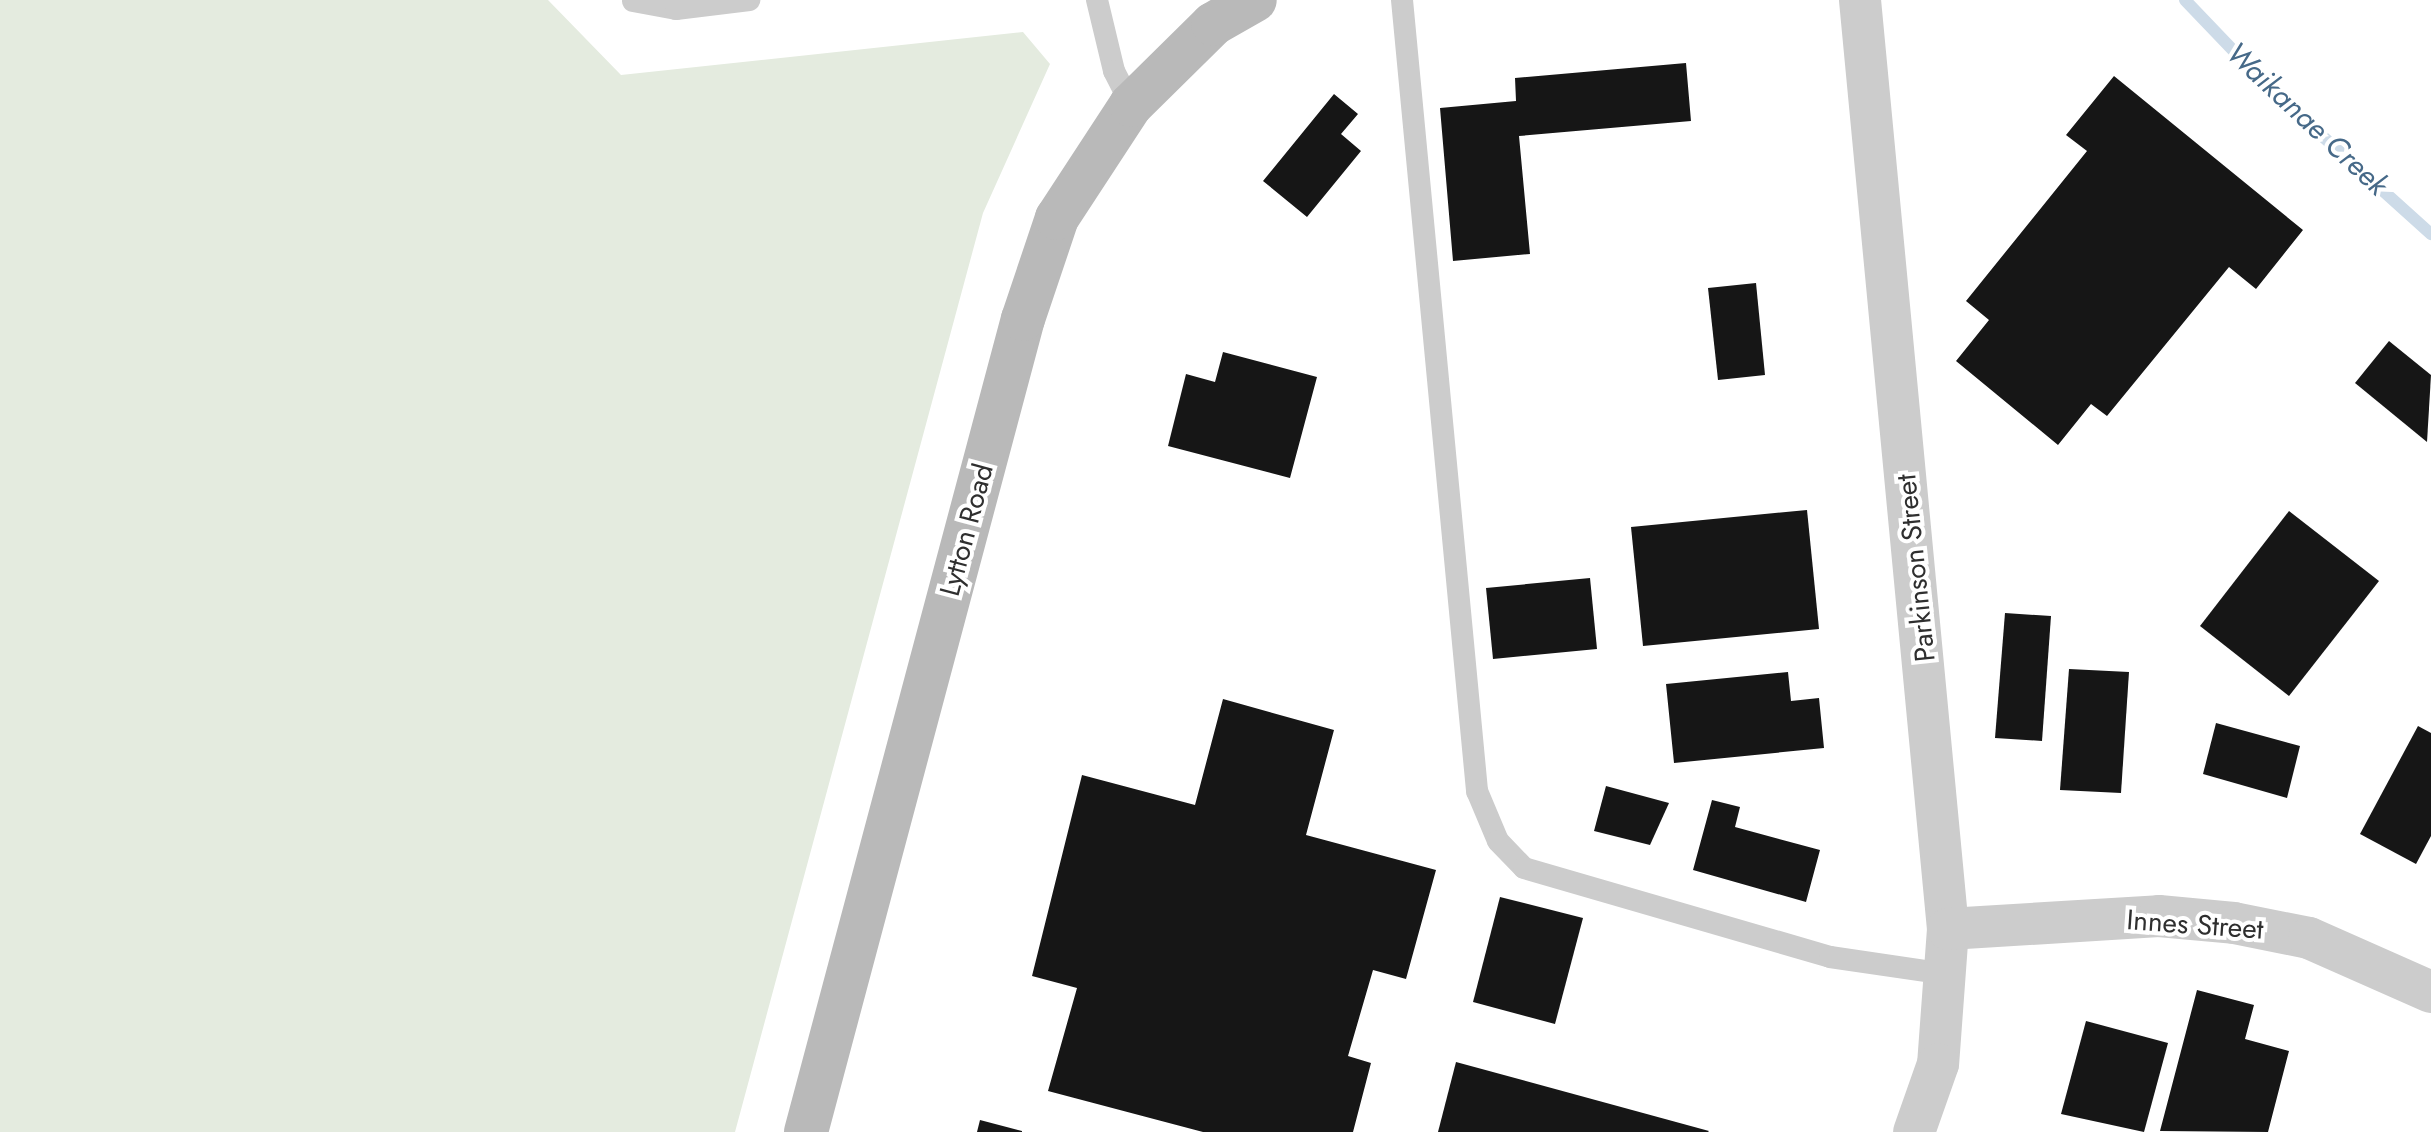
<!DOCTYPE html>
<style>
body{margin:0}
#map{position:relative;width:2431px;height:1132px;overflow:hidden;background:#fff;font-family:Jost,sans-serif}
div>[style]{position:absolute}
.green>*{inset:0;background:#e4ebdf}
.stream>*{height:12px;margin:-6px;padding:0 6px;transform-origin:6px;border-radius:6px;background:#cddbe8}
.building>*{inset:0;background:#161616}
.lane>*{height:22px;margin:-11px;padding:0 11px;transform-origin:11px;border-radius:11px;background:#ccc}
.street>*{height:42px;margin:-21px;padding:0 21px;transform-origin:21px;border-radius:21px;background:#ccc}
.secondary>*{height:44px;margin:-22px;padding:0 22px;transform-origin:22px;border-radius:22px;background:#b9b9b9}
span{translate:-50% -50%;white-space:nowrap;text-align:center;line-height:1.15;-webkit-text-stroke:8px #fff;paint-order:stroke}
.street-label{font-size:28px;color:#2f2f2f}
.water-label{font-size:30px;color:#466988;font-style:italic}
</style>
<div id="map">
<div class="green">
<div style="clip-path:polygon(0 0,548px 0,621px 75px,1023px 32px,1050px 64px,983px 213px,735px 1132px,0 1132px)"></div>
</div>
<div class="stream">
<div style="left:2185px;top:0;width:123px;rotate:46.3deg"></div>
<div style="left:2270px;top:89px;width:217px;rotate:42deg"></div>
</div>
<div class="building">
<div style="clip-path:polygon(1686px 63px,1691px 121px,1519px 136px,1530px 254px,1453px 261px,1440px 108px,1516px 101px,1515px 78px)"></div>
<div style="clip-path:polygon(2114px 76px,2303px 230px,2256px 289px,2229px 267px,2107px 416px,2091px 404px,2058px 445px,1956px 361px,1989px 320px,1966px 301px,2087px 151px,2066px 135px)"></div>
<div style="clip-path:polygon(1334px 94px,1358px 114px,1341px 134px,1361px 151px,1307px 217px,1263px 181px)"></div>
<div style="clip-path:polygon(1756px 283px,1765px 375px,1718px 380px,1708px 288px)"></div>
<div style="clip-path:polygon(2389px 341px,2431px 375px,2427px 442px,2355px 383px)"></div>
<div style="clip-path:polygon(1223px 352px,1317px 377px,1290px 478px,1168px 446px,1186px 374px,1215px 382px)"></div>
<div style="clip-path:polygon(1807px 510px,1819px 629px,1643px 646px,1631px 527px)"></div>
<div style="clip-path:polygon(2289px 511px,2379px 581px,2289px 696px,2200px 626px)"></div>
<div style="clip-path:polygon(1590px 578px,1597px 649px,1493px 659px,1486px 588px)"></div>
<div style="clip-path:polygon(2005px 613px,2051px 616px,2042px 741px,1995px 738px)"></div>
<div style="clip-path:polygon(2069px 669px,2129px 672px,2121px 793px,2060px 790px)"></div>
<div style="clip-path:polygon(1788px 672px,1791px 701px,1819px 698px,1824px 748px,1674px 763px,1666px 684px)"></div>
<div style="clip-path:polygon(1223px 699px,1334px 730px,1306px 835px,1436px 870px,1406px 979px,1373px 970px,1348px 1056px,1371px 1063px,1353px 1132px,1203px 1132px,1048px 1091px,1077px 988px,1032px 976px,1082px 775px,1195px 805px)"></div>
<div style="clip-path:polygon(2216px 723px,2300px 746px,2287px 798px,2203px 774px)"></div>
<div style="clip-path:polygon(2418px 726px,2431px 733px,2431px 836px,2416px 864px,2360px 834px)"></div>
<div style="clip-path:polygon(1606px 786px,1669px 803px,1650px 845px,1594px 831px)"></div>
<div style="clip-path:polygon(1712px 800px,1740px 807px,1735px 827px,1820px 850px,1806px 902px,1693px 870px)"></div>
<div style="clip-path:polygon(1500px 897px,1583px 918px,1555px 1024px,1473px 1002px)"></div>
<div style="clip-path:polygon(2197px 990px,2254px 1005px,2245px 1039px,2289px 1051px,2268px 1132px,2160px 1131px)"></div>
<div style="clip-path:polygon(2086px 1021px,2168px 1043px,2144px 1132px,2061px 1114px)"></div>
<div style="clip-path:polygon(1456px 1062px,1709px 1131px,1708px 1132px,1438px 1132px)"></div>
<div style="clip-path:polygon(980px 1120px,1022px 1131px,1022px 1132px,977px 1132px)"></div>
</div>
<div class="lane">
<div style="left:1097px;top:0;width:73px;rotate:76.5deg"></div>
<div style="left:1114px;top:71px;width:38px;rotate:63deg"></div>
<div style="left:1402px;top:0;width:795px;rotate:84.58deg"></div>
<div style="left:1477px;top:791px;width:54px;rotate:67.2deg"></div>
<div style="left:1498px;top:841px;width:37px;rotate:46deg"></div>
<div style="left:1524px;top:868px;width:319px;rotate:16.2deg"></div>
<div style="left:1830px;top:957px;width:118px;rotate:8.3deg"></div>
<div style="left:633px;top:1px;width:44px;rotate:10.5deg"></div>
<div style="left:676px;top:9px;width:74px;rotate:-7deg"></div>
</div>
<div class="street">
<div style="left:1860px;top:0;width:933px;rotate:84.59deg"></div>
<div style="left:1948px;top:929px;width:135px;rotate:94.2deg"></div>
<div style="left:1938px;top:1064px;width:72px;rotate:109.4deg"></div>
<div style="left:1948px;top:929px;width:211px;rotate:-3.5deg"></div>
<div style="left:2159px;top:916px;width:75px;rotate:5.3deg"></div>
<div style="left:2234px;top:923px;width:76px;rotate:11.3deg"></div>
<div style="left:2309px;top:938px;width:133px;rotate:23.9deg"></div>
</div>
<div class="secondary">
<div style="left:806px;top:1132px;width:841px;rotate:-75.06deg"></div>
<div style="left:1023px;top:319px;width:107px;rotate:-71.4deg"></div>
<div style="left:1057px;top:218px;width:135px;rotate:-56.8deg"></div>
<div style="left:1131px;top:105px;width:115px;rotate:-44.6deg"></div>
<div style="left:1213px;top:24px;width:48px;rotate:-29.7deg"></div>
</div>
<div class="street-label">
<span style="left:967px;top:530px;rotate:-75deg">Lytton Road</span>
<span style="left:1916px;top:568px;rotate:-96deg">Parkinson Street</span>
<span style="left:2195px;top:925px;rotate:4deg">Innes Street</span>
</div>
<div class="water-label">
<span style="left:2307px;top:119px;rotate:43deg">Waikanae Creek</span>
</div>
</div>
